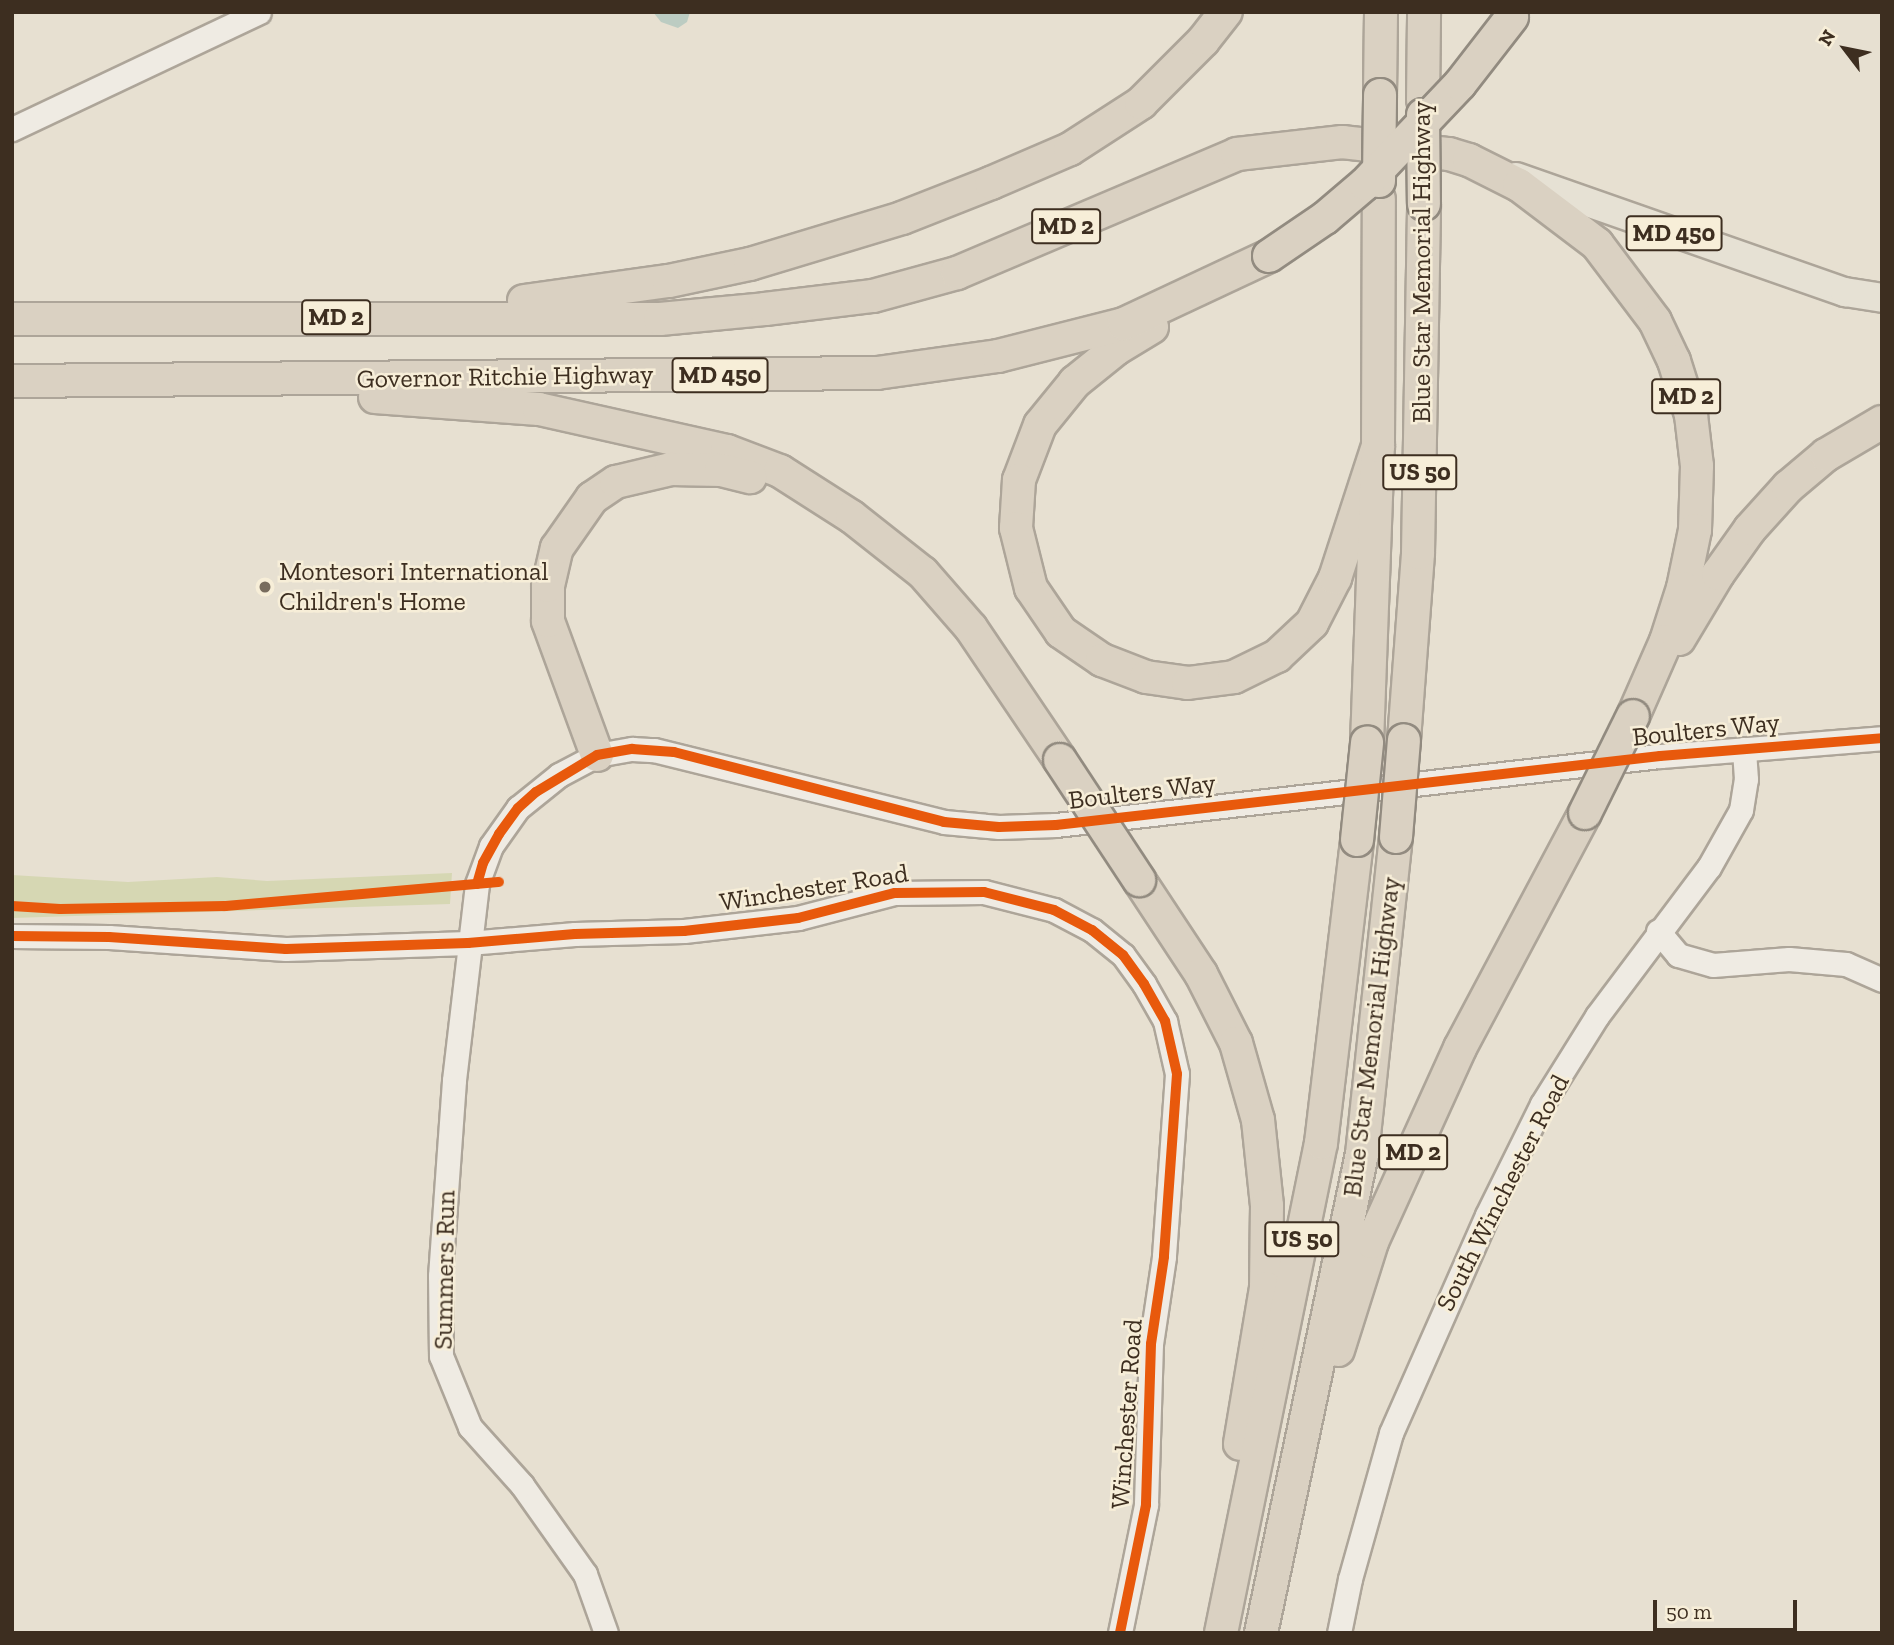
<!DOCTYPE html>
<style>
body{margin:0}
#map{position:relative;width:1894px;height:1645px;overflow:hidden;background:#e7e0d1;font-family:"Zilla Slab",serif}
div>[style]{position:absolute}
.green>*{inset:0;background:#d6d7b3}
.water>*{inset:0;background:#bcccc2}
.roads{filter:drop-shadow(2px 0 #ada599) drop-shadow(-2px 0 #ada599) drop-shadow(0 2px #ada599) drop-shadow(0 -2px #ada599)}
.minor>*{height:23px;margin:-11.5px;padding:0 11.5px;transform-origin:11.5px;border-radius:11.5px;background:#efebe3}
.major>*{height:28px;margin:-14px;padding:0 14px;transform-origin:14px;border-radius:14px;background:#e6e1d4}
.highway>*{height:32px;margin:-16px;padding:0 16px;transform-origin:16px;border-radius:16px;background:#dad1c2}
.bridges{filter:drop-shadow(2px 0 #928b80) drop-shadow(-2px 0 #928b80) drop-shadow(0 2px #928b80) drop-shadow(0 -2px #928b80)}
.highway-bridge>*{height:32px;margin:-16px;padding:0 16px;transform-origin:16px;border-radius:16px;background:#dad1c2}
.cycleway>*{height:10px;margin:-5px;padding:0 5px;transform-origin:5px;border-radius:5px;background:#e8590c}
.dots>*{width:19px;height:19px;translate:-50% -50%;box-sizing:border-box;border:4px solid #f7eed8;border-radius:50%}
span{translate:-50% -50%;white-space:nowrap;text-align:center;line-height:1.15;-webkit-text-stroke:5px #f7eed8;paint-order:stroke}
.shield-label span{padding:2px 5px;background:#f7eed8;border:2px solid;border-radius:5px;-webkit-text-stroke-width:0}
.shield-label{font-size:24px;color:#3d2e20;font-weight:700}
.street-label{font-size:26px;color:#3d2e20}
.poi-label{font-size:26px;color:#3d2e20}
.left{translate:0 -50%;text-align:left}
.frame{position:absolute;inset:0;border:14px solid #3d2e20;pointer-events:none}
.north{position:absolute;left:1810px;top:14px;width:70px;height:70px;-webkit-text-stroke:5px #f7eed8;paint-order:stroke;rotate:302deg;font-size:19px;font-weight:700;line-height:28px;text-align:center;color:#3d2e20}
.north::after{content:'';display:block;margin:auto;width:24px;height:32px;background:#3d2e20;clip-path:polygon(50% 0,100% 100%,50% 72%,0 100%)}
.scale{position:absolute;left:1653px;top:1600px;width:144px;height:32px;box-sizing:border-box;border:4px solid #3d2e20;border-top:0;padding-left:9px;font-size:21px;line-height:24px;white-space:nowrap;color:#3d2e20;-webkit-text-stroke:5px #f7eed8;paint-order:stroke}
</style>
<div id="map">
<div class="green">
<div style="clip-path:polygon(452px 873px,450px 904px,12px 918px,12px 875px,128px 882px,217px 877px,267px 881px)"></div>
</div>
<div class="water">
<div style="clip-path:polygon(653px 12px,690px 12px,687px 22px,678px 28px,661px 22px)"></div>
</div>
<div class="roads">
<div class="minor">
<div style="left:12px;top:129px;width:273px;rotate:-25.3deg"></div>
<div style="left:1658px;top:931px;width:31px;rotate:50deg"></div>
<div style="left:1678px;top:955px;width:36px;rotate:16deg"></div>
<div style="left:1713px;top:965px;width:76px;rotate:-4.5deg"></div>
<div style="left:1789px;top:959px;width:57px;rotate:5deg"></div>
<div style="left:1846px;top:964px;width:39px;rotate:24deg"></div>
<div style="left:12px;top:936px;width:97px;rotate:0.6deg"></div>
<div style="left:109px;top:937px;width:177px;rotate:3.9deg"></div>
<div style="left:286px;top:949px;width:182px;rotate:-1.9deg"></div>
<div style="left:468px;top:943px;width:107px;rotate:-4.8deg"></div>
<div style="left:575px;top:934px;width:109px;rotate:-1.6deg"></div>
<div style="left:684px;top:931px;width:115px;rotate:-6.5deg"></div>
<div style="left:798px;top:918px;width:100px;rotate:-14.5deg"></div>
<div style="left:895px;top:893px;width:89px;rotate:-0.6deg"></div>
<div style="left:984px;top:892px;width:72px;rotate:14.4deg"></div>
<div style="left:1054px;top:910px;width:43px;rotate:27.8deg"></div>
<div style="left:1092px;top:930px;width:40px;rotate:39deg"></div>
<div style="left:1123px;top:955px;width:36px;rotate:54deg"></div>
<div style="left:1144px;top:984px;width:43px;rotate:60.4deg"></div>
<div style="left:1165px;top:1021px;width:54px;rotate:77.2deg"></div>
<div style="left:1177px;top:1074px;width:183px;rotate:94.1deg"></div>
<div style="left:1164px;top:1257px;width:88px;rotate:98.5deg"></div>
<div style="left:1151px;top:1344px;width:161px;rotate:91.8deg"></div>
<div style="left:1146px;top:1505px;width:131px;rotate:101.5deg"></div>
<div style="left:606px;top:1633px;width:63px;rotate:-109.6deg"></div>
<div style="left:585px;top:1574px;width:109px;rotate:-125.3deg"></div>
<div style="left:522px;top:1485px;width:78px;rotate:-131.9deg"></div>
<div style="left:470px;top:1427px;width:77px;rotate:-112.2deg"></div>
<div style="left:441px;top:1356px;width:80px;rotate:-90.7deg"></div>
<div style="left:440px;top:1276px;width:196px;rotate:-85.9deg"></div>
<div style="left:454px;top:1080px;width:197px;rotate:-83.3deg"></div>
<div style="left:477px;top:884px;width:40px;rotate:-69.8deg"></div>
<div style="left:491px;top:846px;width:47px;rotate:-54.6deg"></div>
<div style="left:518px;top:808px;width:53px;rotate:-38.8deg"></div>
<div style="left:559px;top:775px;width:43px;rotate:-27.8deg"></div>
<div style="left:597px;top:755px;width:36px;rotate:-10deg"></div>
<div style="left:632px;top:749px;width:22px;rotate:3deg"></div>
<div style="left:654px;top:750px;width:299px;rotate:13.9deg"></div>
<div style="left:944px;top:822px;width:55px;rotate:5.2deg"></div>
<div style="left:999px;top:827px;width:57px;rotate:-2deg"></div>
<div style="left:1056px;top:825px;width:608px;rotate:-6.52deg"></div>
<div style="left:1660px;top:756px;width:223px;rotate:-4.6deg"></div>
<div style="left:1339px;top:1633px;width:55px;rotate:-78.5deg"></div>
<div style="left:1350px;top:1579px;width:152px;rotate:-74.3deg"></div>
<div style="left:1391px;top:1433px;width:238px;rotate:-66.2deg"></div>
<div style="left:1487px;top:1215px;width:124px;rotate:-63.6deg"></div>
<div style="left:1542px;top:1104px;width:104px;rotate:-58deg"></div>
<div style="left:1597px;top:1016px;width:186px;rotate:-53.1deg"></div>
<div style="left:1709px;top:867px;width:65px;rotate:-60.7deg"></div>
<div style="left:1741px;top:810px;width:31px;rotate:-81deg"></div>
<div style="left:1746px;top:779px;width:30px;rotate:-94deg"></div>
</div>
<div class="major">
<div style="left:1516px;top:177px;width:349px;rotate:19.3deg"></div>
<div style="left:1845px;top:292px;width:37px;rotate:9deg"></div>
</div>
<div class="highway">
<div style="left:1380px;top:95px;width:83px;rotate:-89.3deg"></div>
<div style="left:1423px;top:100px;width:88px;rotate:-89.3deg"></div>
<div style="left:524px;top:301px;width:146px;rotate:-7.9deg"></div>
<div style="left:669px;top:281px;width:83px;rotate:-11.9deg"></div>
<div style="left:750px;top:264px;width:159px;rotate:-16.8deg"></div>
<div style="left:902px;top:218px;width:96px;rotate:-21.5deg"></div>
<div style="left:991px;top:183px;width:86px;rotate:-23.3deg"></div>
<div style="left:1070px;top:149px;width:85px;rotate:-32.9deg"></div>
<div style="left:1141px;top:103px;width:88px;rotate:-45deg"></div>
<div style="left:1203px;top:41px;width:37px;rotate:-52deg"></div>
<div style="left:12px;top:319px;width:648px"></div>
<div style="left:660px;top:319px;width:105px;rotate:-5.4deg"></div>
<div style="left:765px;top:309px;width:109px;rotate:-6.9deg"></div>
<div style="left:873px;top:296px;width:87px;rotate:-15.3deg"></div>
<div style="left:957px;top:273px;width:304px;rotate:-23deg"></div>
<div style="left:1237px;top:154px;width:106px;rotate:-6.5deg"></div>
<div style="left:1342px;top:142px;width:108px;rotate:6.4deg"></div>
<div style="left:1449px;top:154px;width:21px;rotate:17deg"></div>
<div style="left:1469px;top:160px;width:56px;rotate:26.6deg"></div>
<div style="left:1519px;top:185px;width:98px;rotate:37.1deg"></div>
<div style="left:1597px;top:244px;width:96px;rotate:53deg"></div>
<div style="left:1655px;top:321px;width:44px;rotate:64.6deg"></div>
<div style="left:1674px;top:361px;width:57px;rotate:72.5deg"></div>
<div style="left:1691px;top:415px;width:51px;rotate:83.3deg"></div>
<div style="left:1697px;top:466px;width:64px;rotate:91.8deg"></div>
<div style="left:1695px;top:530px;width:59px;rotate:101.7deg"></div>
<div style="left:1683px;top:588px;width:56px;rotate:107.8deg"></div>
<div style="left:1666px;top:641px;width:82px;rotate:113.7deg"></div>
<div style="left:1152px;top:327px;width:42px;rotate:148.6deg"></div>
<div style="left:1116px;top:349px;width:53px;rotate:141.2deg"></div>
<div style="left:1075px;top:382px;width:55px;rotate:129.1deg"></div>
<div style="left:1040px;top:425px;width:59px;rotate:110.9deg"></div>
<div style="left:1019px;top:480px;width:48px;rotate:93.6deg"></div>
<div style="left:1016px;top:528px;width:62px;rotate:76deg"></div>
<div style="left:1031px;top:588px;width:53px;rotate:55.7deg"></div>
<div style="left:1061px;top:632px;width:50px;rotate:34.3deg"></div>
<div style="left:1102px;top:660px;width:47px;rotate:21.1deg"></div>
<div style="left:1146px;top:677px;width:42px;rotate:8.1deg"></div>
<div style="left:1188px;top:683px;width:46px;rotate:-7.4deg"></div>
<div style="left:1234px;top:677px;width:48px;rotate:-26deg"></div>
<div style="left:1277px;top:656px;width:48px;rotate:-43.3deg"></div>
<div style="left:1312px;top:623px;width:51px;rotate:-62.9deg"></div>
<div style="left:1335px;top:578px;width:139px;rotate:-72deg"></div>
<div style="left:12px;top:381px;width:865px;rotate:-0.53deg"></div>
<div style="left:877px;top:373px;width:122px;rotate:-8deg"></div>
<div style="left:998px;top:356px;width:130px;rotate:-14.3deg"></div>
<div style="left:1124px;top:324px;width:160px;rotate:-25.1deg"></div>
<div style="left:375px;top:397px;width:164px;rotate:4.2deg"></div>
<div style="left:539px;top:409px;width:193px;rotate:12.6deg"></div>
<div style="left:727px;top:451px;width:57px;rotate:20.7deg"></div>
<div style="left:780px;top:471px;width:85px;rotate:32.6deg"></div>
<div style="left:852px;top:517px;width:90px;rotate:38.3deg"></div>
<div style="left:923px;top:573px;width:73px;rotate:48.9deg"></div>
<div style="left:971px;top:628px;width:159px;rotate:56deg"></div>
<div style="left:1679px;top:639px;width:76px;rotate:-59deg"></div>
<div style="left:1718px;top:574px;width:55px;rotate:-54.6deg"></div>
<div style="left:1750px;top:529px;width:57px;rotate:-47.9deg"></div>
<div style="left:1788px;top:487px;width:50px;rotate:-40.1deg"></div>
<div style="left:1826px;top:455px;width:65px;rotate:-30.5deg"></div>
<div style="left:1404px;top:740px;width:188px;rotate:-85.7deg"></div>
<div style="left:1418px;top:553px;width:349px;rotate:-89deg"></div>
<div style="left:1367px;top:743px;width:297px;rotate:-87.9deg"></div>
<div style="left:1378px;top:446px;width:247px;rotate:-89.8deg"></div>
<div style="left:597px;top:755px;width:143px;rotate:-110.1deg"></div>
<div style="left:548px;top:621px;width:35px;rotate:-90deg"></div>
<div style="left:548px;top:586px;width:39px;rotate:-77deg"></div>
<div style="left:557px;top:548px;width:61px;rotate:-55deg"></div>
<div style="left:592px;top:498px;width:29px;rotate:-34deg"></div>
<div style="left:616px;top:482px;width:57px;rotate:-13.3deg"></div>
<div style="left:671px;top:469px;width:50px;rotate:1.1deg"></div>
<div style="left:721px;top:470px;width:30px;rotate:14deg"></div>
<div style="left:1139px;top:880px;width:113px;rotate:56.6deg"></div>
<div style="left:1201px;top:974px;width:77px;rotate:63.1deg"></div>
<div style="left:1236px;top:1043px;width:80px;rotate:74.1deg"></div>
<div style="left:1258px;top:1120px;width:86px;rotate:84deg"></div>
<div style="left:1267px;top:1206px;width:82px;rotate:90.7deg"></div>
<div style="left:1266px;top:1288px;width:158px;rotate:99.5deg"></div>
<div style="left:1338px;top:1350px;width:113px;rotate:-72.5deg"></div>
<div style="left:1372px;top:1242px;width:213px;rotate:-65.6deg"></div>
<div style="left:1460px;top:1048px;width:266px;rotate:-62deg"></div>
<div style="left:1221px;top:1633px;width:500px;rotate:-78.47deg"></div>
<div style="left:1321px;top:1143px;width:305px;rotate:-83.2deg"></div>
<div style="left:1261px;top:1633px;width:490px;rotate:-78.1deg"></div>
<div style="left:1362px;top:1154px;width:319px;rotate:-83.9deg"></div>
</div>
</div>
<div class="bridges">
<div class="highway-bridge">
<div style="left:1423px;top:115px;width:89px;rotate:89.4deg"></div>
<div style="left:1379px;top:181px;width:86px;rotate:-89.3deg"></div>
<div style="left:1269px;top:256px;width:68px;rotate:-34.2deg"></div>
<div style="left:1325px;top:218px;width:52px;rotate:-40.4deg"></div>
<div style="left:1365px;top:184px;width:138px;rotate:-46.5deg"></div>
<div style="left:1460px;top:84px;width:85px;rotate:-52.2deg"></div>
<div style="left:1060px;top:760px;width:144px;rotate:56.6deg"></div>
<div style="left:1585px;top:813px;width:108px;rotate:-63.7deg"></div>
<div style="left:1396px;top:837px;width:97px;rotate:-85.3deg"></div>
<div style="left:1357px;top:840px;width:98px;rotate:-84.1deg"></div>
</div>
</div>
<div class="cycleway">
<div style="left:477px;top:884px;width:22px;rotate:-74deg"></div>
<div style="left:483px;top:863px;width:33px;rotate:-61deg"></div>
<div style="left:499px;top:834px;width:32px;rotate:-54deg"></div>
<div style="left:518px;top:808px;width:24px;rotate:-42deg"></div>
<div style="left:536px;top:792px;width:71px;rotate:-31.2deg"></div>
<div style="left:597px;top:755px;width:36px;rotate:-10deg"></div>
<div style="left:632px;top:749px;width:42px;rotate:4.1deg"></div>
<div style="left:674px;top:752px;width:279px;rotate:14.5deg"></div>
<div style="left:944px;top:822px;width:55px;rotate:5.2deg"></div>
<div style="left:999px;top:827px;width:57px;rotate:-2deg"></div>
<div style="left:1056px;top:825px;width:608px;rotate:-6.52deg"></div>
<div style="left:1660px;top:756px;width:223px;rotate:-4.6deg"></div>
<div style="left:12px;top:906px;width:48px;rotate:3.6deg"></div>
<div style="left:60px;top:909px;width:165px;rotate:-1deg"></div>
<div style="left:225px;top:906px;width:275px;rotate:-5deg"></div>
<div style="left:12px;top:936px;width:97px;rotate:0.6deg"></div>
<div style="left:109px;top:937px;width:177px;rotate:3.9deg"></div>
<div style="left:286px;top:949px;width:182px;rotate:-1.9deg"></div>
<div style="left:468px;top:943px;width:107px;rotate:-4.8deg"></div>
<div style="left:575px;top:934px;width:109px;rotate:-1.6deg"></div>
<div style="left:684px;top:931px;width:115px;rotate:-6.5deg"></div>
<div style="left:798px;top:918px;width:100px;rotate:-14.5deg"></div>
<div style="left:895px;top:893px;width:89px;rotate:-0.6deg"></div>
<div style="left:984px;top:892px;width:72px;rotate:14.4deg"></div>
<div style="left:1054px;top:910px;width:43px;rotate:27.8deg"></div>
<div style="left:1092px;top:930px;width:40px;rotate:39deg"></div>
<div style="left:1123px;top:955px;width:36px;rotate:54deg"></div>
<div style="left:1144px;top:984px;width:43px;rotate:60.4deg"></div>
<div style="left:1165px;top:1021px;width:54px;rotate:77.2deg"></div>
<div style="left:1177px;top:1074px;width:183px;rotate:94.1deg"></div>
<div style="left:1164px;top:1257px;width:88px;rotate:98.5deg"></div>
<div style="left:1151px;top:1344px;width:161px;rotate:91.8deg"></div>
<div style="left:1146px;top:1505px;width:131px;rotate:101.5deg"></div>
</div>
<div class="dots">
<div style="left:265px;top:587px;background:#786c5e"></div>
</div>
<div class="shield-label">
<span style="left:1066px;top:226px">MD 2</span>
<span style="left:1674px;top:233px">MD 450</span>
<span style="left:336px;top:317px">MD 2</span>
<span style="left:720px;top:375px">MD 450</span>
<span style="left:1686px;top:396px">MD 2</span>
<span style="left:1420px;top:472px">US 50</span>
<span style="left:1413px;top:1152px">MD 2</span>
<span style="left:1302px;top:1239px">US 50</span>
</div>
<div class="street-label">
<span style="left:1422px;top:262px;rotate:-90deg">Blue Star Memorial Highway</span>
<span style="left:505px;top:377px;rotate:-1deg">Governor Ritchie Highway</span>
<span style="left:1706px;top:730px;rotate:-6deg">Boulters Way</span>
<span style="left:1142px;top:792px;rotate:-7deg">Boulters Way</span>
<span style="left:814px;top:888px;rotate:-9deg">Winchester Road</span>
<span style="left:1372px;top:1037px;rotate:-83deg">Blue Star Memorial Highway</span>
<span style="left:1503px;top:1193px;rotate:-63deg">South Winchester Road</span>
<span style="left:445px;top:1270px;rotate:-89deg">Summers Run</span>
<span style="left:1127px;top:1414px;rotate:-86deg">Winchester Road</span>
</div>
<div class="poi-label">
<span class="left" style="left:279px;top:587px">Montesori International<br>Children's Home</span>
</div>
<div class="frame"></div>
<div class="north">N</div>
<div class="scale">50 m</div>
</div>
